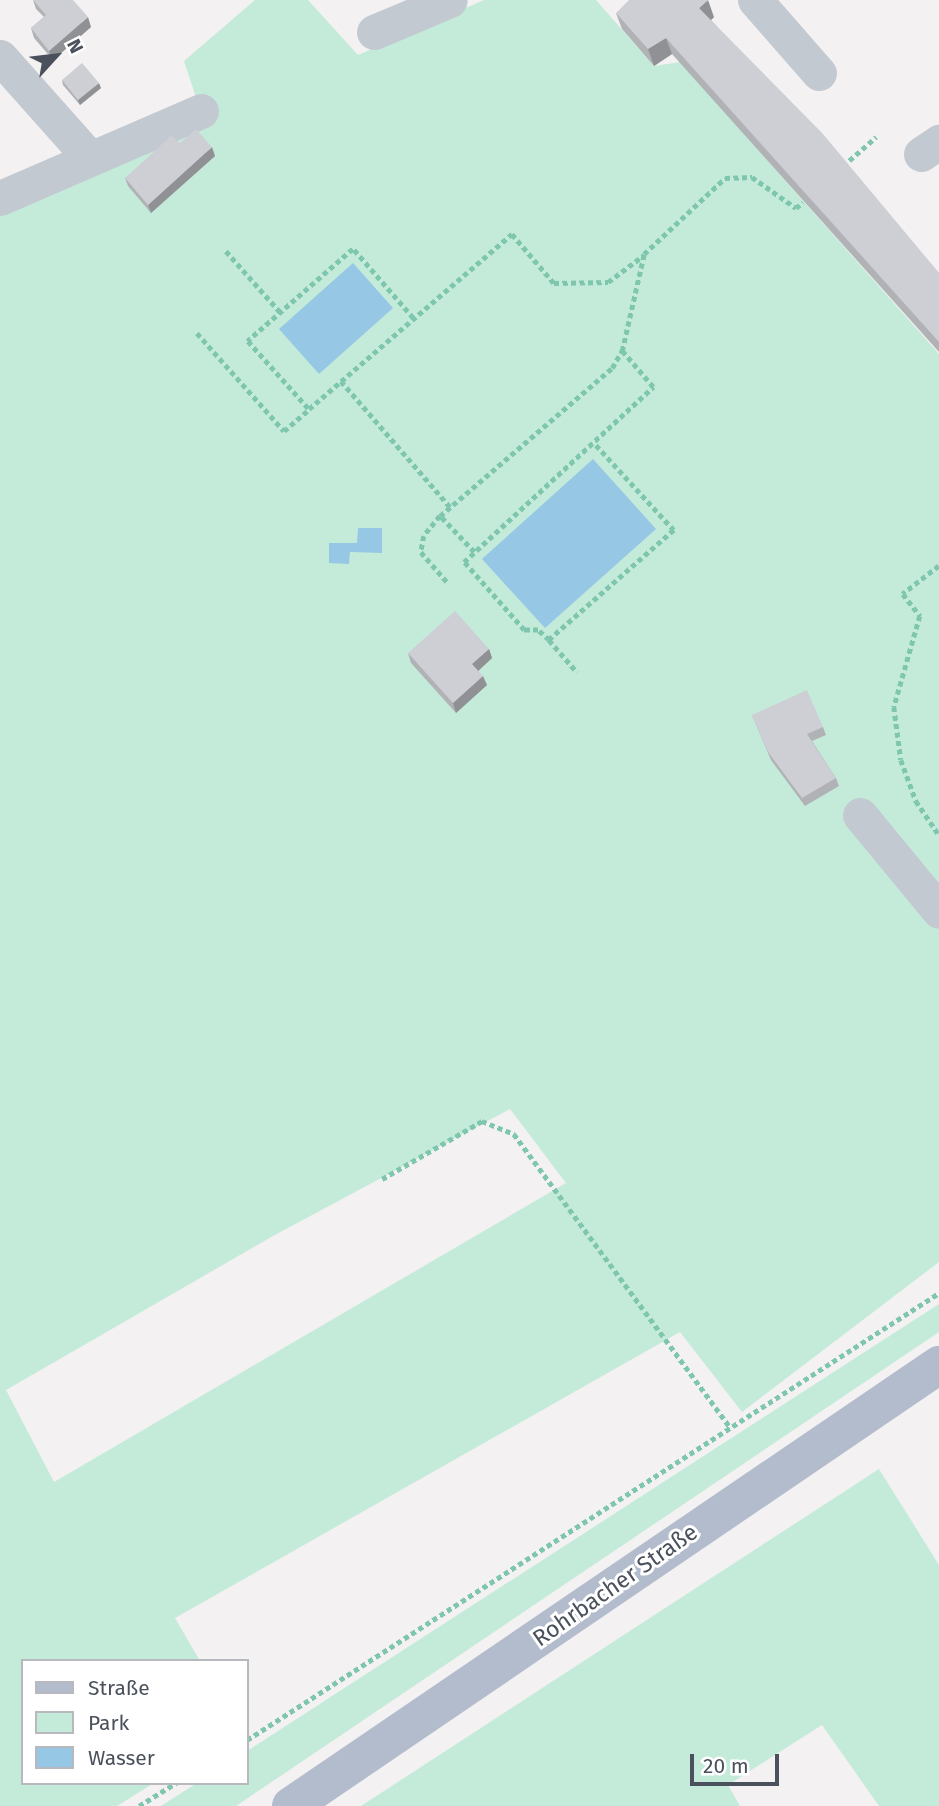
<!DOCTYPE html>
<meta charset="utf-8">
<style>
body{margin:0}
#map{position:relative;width:939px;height:1806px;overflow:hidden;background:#f3f1f1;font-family:"Fira Sans",sans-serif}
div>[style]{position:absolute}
.green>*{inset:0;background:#c4ebda}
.water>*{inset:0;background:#96c7e4}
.path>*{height:4.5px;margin-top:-2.25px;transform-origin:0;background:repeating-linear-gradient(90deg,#7fc6ae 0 5px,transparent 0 8.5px)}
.minor>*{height:35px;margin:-17.5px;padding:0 17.5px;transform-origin:17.5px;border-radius:17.5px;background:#c3c9d1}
.major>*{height:38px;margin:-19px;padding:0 19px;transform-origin:19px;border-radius:19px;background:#b3bccc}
.wall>*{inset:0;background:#b1b2b6}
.shaded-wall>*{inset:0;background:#909194}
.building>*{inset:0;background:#cecfd4}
span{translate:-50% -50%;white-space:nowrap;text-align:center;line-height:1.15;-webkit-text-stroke:6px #fff;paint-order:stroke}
.street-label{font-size:23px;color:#4a515c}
.legend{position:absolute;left:21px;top:1659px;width:228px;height:126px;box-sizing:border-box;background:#fff;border:2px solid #b7b9be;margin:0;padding:9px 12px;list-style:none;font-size:21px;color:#4a515c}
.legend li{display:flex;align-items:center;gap:14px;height:35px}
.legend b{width:35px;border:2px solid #b7b9be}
.north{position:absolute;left:21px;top:21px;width:70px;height:70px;-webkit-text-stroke:5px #fff;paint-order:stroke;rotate:63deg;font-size:19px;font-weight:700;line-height:28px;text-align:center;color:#4a515c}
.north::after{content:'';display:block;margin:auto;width:24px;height:32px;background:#4a515c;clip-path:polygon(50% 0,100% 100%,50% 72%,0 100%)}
.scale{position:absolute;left:690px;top:1754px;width:89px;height:32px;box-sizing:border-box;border:4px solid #4a515c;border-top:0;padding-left:9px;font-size:21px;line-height:24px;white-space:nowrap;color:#4a515c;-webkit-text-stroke:5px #fff;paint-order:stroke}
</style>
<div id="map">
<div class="green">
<div style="clip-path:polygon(evenodd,255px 0,308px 0,358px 55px,484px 0,596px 0,654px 66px,680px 62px,939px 354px,939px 1262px,742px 1412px,680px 1332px,175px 1618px,200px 1661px,23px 1661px,23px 1783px,154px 1783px,117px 1806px,0 1806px,0 214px,203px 119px,184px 61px,255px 0,510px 1109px,566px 1183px,54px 1482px,6px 1390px,273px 1236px,510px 1109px)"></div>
<div style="clip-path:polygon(939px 1304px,939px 1332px,236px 1806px,161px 1806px,197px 1783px,247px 1783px,247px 1751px)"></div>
<div style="clip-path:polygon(879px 1469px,939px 1565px,939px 1806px,879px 1806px,822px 1725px,728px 1785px,740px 1806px,361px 1806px)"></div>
</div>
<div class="water">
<div style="clip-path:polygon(353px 263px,393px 308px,319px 374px,279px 329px)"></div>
<div style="clip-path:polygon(593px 459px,656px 529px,545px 628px,482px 559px)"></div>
<div style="clip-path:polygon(358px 528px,382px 528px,382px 553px,350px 552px,349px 564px,329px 563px,329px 543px,357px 543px)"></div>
</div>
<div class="path">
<div style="left:843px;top:166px;width:44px;rotate:-41.3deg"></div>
<div style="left:226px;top:251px;width:83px;rotate:48.4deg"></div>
<div style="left:413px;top:318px;width:91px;rotate:-131deg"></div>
<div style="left:353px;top:249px;width:140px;rotate:138.8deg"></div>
<div style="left:248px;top:341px;width:91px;rotate:48.1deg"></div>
<div style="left:309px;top:409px;width:268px;rotate:-40.8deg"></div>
<div style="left:512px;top:234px;width:65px;rotate:49.4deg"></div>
<div style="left:554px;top:283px;width:54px;rotate:-1.1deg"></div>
<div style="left:608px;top:282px;width:45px;rotate:-36.9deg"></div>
<div style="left:197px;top:333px;width:131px;rotate:48.4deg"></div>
<div style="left:284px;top:431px;width:33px;rotate:-41deg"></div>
<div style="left:341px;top:381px;width:167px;rotate:49.1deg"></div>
<div style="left:596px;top:445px;width:115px;rotate:47.5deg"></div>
<div style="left:674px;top:530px;width:167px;rotate:138.7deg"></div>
<div style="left:549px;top:640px;width:15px;rotate:-138deg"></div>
<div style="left:538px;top:630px;width:14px;rotate:180deg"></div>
<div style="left:524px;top:630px;width:91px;rotate:-131.4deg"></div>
<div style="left:464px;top:562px;width:258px;rotate:-42.8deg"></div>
<div style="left:653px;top:387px;width:48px;rotate:-130.7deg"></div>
<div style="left:622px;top:351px;width:99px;rotate:-77.2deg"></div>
<div style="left:644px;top:254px;width:111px;rotate:-43.2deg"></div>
<div style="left:725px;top:178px;width:27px;rotate:-2deg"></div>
<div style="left:752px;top:177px;width:54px;rotate:35.2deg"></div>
<div style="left:796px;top:208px;width:9px;rotate:-41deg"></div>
<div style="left:440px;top:516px;width:26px;rotate:129deg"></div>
<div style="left:424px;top:536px;width:16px;rotate:101deg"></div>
<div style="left:421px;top:552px;width:41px;rotate:48.9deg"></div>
<div style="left:474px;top:552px;width:50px;rotate:-133.4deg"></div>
<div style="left:440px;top:516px;width:227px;rotate:-40.7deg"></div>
<div style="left:612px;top:368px;width:20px;rotate:-60deg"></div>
<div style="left:939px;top:566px;width:46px;rotate:142.1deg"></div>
<div style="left:903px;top:594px;width:28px;rotate:52deg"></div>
<div style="left:920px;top:616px;width:95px;rotate:105.9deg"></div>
<div style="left:894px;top:707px;width:53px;rotate:82.5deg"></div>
<div style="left:901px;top:760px;width:44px;rotate:69.9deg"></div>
<div style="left:916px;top:801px;width:41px;rotate:55.9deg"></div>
<div style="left:549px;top:640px;width:43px;rotate:48.8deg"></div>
<div style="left:382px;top:1179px;width:116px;rotate:-30.1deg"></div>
<div style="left:482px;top:1121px;width:35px;rotate:22deg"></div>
<div style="left:514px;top:1134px;width:365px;rotate:53.6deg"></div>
<div style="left:247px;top:1740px;width:824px;rotate:-32.86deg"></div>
<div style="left:139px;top:1806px;width:44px;rotate:-31.9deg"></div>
</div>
<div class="minor">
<div style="left:755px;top:0;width:97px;rotate:48.8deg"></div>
<div style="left:374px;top:32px;width:82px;rotate:-22.8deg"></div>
<div style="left:0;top:57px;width:135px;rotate:48.3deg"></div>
<div style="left:921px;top:154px;width:22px;rotate:-34deg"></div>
<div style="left:0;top:198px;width:219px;rotate:-23.4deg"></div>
<div style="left:860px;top:815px;width:124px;rotate:50.5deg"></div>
</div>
<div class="major">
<div style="left:291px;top:1806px;width:784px;rotate:-34.24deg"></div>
</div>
<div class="wall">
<div style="clip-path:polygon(33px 0,91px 27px,53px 60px,34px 38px,31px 28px,44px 17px,36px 9px)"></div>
<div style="clip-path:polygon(616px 13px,714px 17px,711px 20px,939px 273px,939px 352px,672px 54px,654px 66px,622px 29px)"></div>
<div style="clip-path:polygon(62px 80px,101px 88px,80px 105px,63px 85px)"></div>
<div style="clip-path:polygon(180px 143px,215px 156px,151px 213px,128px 186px,125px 178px)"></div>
<div style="clip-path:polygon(489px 649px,492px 658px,478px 671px,487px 685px,456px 713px,411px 663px,408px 653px)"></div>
<div style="clip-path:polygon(752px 715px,823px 727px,826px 735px,812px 741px,836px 778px,839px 786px,805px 806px,771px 760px)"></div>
</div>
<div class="shaded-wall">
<div style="clip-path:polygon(708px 0,714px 17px,706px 25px,699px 8px)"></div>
<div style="clip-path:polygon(88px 17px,91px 27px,53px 60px,49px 51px)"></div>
<div style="clip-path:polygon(666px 38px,672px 54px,654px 66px,648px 49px)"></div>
<div style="clip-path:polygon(99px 83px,101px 88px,80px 105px,78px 100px)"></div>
<div style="clip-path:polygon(212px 147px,215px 156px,151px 213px,148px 205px)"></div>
<div style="clip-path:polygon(489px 649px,492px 658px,476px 673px,472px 664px)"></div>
<div style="clip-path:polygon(483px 676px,487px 685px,456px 713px,453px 703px)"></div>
</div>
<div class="building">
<div style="clip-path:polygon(33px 0,73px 0,88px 17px,49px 51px,31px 28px,46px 15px)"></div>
<div style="clip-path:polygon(629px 0,708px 0,699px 8px,823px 134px,939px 273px,939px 342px,666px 38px,648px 49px,616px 13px)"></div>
<div style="clip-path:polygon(82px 63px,99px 83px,78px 100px,62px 80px)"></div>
<div style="clip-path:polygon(196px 129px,212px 147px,148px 205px,125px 178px,171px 136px,180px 143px)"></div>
<div style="clip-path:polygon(455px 611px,489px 649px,472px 664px,483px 676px,453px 703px,408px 653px)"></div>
<div style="clip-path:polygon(807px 690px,823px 727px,807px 734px,836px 778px,802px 798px,768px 752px,752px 715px)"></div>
</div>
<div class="street-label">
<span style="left:615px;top:1585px;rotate:-35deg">Rohrbacher Straße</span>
</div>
<ul class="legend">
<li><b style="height:9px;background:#b3bccc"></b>Straße</li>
<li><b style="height:19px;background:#c4ebda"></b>Park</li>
<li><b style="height:19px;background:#96c7e4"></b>Wasser</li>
</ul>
<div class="north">N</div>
<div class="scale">20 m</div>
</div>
